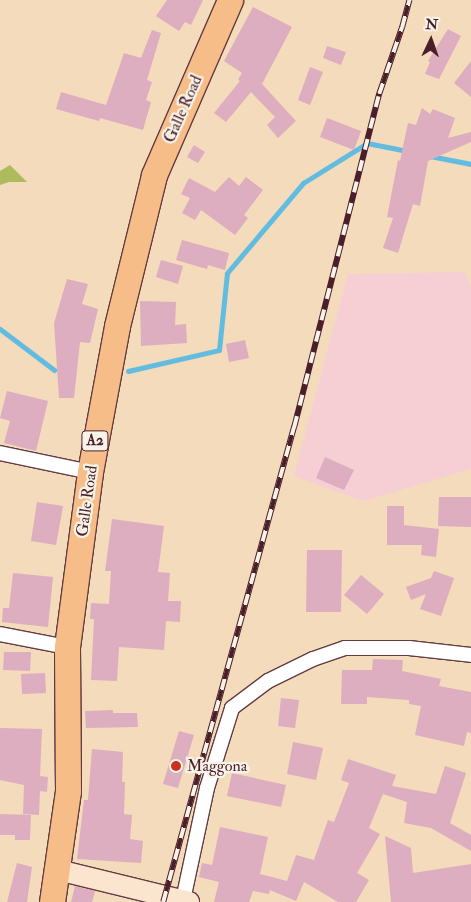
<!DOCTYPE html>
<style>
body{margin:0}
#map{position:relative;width:471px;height:902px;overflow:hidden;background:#f3dbbb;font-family:"IM FELL Double Pica",serif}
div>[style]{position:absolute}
.built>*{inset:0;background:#f6cfd5}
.green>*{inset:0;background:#aebb5d}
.stream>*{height:5px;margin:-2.5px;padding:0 2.5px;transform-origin:2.5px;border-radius:2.5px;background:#62bcdf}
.building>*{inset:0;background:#ddadc0}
.roads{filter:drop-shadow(1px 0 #633b41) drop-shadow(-1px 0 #633b41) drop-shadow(0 1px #633b41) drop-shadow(0 -1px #633b41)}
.street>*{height:14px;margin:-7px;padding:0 7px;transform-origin:7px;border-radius:7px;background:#fff}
.secondary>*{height:20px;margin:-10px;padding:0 10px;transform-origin:10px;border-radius:10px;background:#fce5cf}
.highway>*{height:25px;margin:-12.5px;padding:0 12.5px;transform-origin:12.5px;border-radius:12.5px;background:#f7bd88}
.rail>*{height:5.5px;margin-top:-2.75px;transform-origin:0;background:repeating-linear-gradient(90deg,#f7f3e8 0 11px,#4a1f2b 0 22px);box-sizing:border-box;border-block:1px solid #4a1f2b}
.dots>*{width:14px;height:14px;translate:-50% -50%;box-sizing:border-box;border:2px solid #f7f3e8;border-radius:50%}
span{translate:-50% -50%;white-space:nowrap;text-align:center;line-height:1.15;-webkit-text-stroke:4.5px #f7f3e8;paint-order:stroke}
.shield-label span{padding:1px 4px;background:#f7f3e8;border:1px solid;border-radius:4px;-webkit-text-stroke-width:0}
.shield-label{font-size:15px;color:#4a1f2b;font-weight:700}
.street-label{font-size:16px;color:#4a1f2b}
.poi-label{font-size:16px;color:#4a1f2b}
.left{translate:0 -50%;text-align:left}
.north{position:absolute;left:406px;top:15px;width:50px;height:50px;-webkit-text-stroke:4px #f7f3e8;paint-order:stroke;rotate:3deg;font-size:14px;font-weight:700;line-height:20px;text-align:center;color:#4a1f2b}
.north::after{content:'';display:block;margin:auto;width:18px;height:22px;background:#4a1f2b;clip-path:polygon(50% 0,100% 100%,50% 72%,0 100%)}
</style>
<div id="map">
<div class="built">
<div style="clip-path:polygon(465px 272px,471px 288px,471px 469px,363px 501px,294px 476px,348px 274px)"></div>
</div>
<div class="green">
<div style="clip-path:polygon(10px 165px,27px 182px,9px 182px,0 185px,0 171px)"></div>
</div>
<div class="stream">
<div style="left:430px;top:156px;width:42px;rotate:11deg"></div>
<div style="left:0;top:329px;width:68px;rotate:37.2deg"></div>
<div style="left:128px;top:371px;width:93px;rotate:-13deg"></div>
<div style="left:219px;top:350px;width:77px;rotate:-84.1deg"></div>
<div style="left:227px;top:273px;width:118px;rotate:-49.8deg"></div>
<div style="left:303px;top:183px;width:75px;rotate:-32deg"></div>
<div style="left:367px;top:143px;width:41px;rotate:11.3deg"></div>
</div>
<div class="building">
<div style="clip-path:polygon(167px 0,203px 0,191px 25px,185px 22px,179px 31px,156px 16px)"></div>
<div style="clip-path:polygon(253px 7px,292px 27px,262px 84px,296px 121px,278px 138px,267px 125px,275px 117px,251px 92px,226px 122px,214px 113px,240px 81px,238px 80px,242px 73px,224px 61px)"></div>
<div style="clip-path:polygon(448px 29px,461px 36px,439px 79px,425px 74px,430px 62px,428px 61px)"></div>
<div style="clip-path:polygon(152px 30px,161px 33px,147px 80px,152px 82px,146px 100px,151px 102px,143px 130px,100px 118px,99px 121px,56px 109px,61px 92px,106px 105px,124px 53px,141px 58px)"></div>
<div style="clip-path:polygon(327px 46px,346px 52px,341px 65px,323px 58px)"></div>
<div style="clip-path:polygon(471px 61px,471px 97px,454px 83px)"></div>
<div style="clip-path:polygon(310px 67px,323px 72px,310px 105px,298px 100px)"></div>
<div style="clip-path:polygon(422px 108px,430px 114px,433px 109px,455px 118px,448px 138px,471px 132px,471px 142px,428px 161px,420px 206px,413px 204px,398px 253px,383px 248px,393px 218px,387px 217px,398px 160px,400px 161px,408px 123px,416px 125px)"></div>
<div style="clip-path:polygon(327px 118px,361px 131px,354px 150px,320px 137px)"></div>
<div style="clip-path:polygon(194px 145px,205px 152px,198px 163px,187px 157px)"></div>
<div style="clip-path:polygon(229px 177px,239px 186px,246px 177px,263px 190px,244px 215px,248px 218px,235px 235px,201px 210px,195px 220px,182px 213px,190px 198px,181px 194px,189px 178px,215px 192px)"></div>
<div style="clip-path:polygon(182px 240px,229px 253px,225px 270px,208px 265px,207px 269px,176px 260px)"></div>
<div style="clip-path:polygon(161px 260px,183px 266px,178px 284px,156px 277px)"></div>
<div style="clip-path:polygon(67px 279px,88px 284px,82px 304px,98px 309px,90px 343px,80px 342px,74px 398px,59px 398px,54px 323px)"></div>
<div style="clip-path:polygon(140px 301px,176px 302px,175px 325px,186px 324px,187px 343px,141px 346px)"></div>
<div style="clip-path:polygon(245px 340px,249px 358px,229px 362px,226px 344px)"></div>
<div style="clip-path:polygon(7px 391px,48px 401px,36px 451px,4px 443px,10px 421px,0 418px)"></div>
<div style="clip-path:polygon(325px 457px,354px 470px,344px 490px,316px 478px)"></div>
<div style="clip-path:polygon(439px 497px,471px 497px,471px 527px,438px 526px)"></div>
<div style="clip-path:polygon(37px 502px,63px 506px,56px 545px,31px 541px)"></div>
<div style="clip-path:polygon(387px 506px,404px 506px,404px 525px,439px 529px,436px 557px,421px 555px,422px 545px,387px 545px)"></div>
<div style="clip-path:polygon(112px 519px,164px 526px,158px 572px,170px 573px,168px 601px,181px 601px,180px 622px,166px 621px,164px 650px,119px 647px,117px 681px,91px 680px,94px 619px,90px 619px,91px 603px,109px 604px,111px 571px,105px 571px)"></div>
<div style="clip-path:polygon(307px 550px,342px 550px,341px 612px,306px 612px)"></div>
<div style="clip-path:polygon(434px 571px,454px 578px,441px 616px,420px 609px,426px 594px,411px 600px,406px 587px,431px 578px)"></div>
<div style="clip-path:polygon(13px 573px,53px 577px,48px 627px,2px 622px,3px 608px,9px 608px)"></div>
<div style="clip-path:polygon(361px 575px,384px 594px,367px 614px,344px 595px)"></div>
<div style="clip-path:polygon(4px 652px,31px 652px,30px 671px,3px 670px)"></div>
<div style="clip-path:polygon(373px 659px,403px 660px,402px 671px,441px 679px,439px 686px,471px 692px,471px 733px,467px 732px,464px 746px,415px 735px,421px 706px,409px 704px,409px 700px,367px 697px,367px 704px,341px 704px,342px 670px,372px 670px)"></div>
<div style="clip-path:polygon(45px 673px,46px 693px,22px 694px,21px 674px)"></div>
<div style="clip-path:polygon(281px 698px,299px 700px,295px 728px,278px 726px)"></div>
<div style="clip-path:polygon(113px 710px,113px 713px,137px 713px,138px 727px,86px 728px,85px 711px)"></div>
<div style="clip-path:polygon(0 728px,42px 729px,40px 776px,48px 777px,47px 792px,40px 791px,39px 815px,23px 814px,24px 785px,0 780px)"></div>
<div style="clip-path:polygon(179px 731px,194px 735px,178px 788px,163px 784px)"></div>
<div style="clip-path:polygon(293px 742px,323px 748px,316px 780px,287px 774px)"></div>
<div style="clip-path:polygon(92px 749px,123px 752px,122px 782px,125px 782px,124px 814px,132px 815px,130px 839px,143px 841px,141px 863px,77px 859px,84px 800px,88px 800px)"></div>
<div style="clip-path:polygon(348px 759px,396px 775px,392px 786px,436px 794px,445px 766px,466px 773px,450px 823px,471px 835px,471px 851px,431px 828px,404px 823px,407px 802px,383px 794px,369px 828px,380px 834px,357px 873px,369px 880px,356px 902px,338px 902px,304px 882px,296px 901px,270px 890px,269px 894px,253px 891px,249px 902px,214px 902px,219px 882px,199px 877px,202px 863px,212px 865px,220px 827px,268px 837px,260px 874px,287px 881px,296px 855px,314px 860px,328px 820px,334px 822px,349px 783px,341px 780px)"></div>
<div style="clip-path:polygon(232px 773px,286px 785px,281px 807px,227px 796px)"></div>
<div style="clip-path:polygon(0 814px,31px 815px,30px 840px,15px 840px,15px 835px,0 835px)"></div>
<div style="clip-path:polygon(385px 836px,411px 848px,413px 873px,471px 864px,471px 902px,391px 902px)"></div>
<div style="clip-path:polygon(17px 863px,32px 867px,27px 902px,7px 902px)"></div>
<div style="clip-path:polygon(75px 886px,95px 891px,92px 902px,71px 902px)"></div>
</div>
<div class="roads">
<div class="street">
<div style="left:0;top:453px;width:92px;rotate:11.9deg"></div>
<div style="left:0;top:634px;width:68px;rotate:11deg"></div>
<div style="left:183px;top:900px;width:115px;rotate:-77.9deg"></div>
<div style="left:207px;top:788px;width:84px;rotate:-72.6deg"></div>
<div style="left:232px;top:708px;width:45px;rotate:-36.9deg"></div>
<div style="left:268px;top:681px;width:50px;rotate:-26.1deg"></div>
<div style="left:313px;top:659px;width:34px;rotate:-19deg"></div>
<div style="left:345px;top:648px;width:64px"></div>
<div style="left:409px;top:648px;width:62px;rotate:6.4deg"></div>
</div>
<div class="secondary">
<div style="left:58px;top:870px;width:135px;rotate:13.7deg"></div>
</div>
<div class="highway">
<div style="left:52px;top:902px;width:112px;rotate:-81.8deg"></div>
<div style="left:68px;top:791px;width:144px;rotate:-90.4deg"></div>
<div style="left:67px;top:647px;width:177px;rotate:-82.5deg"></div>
<div style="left:90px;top:472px;width:148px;rotate:-79.5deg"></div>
<div style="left:117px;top:326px;width:155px;rotate:-76.2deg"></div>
<div style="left:154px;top:175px;width:191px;rotate:-66.5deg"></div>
</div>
</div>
<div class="rail">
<div style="left:163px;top:902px;width:493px;rotate:-74.6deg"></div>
<div style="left:294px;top:427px;width:344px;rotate:-75.7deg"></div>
<div style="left:379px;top:94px;width:71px;rotate:-71.1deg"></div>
<div style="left:402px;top:27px;width:28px;rotate:-75deg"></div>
</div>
<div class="dots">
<div style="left:176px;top:766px;background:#c8321e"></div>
</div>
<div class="shield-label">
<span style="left:95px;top:441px">A2</span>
</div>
<div class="street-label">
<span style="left:183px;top:109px;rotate:-66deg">Galle Road</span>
<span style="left:87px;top:501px;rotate:-82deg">Galle Road</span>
</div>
<div class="poi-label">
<span class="left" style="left:187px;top:766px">Maggona</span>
</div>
<div class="north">N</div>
</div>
